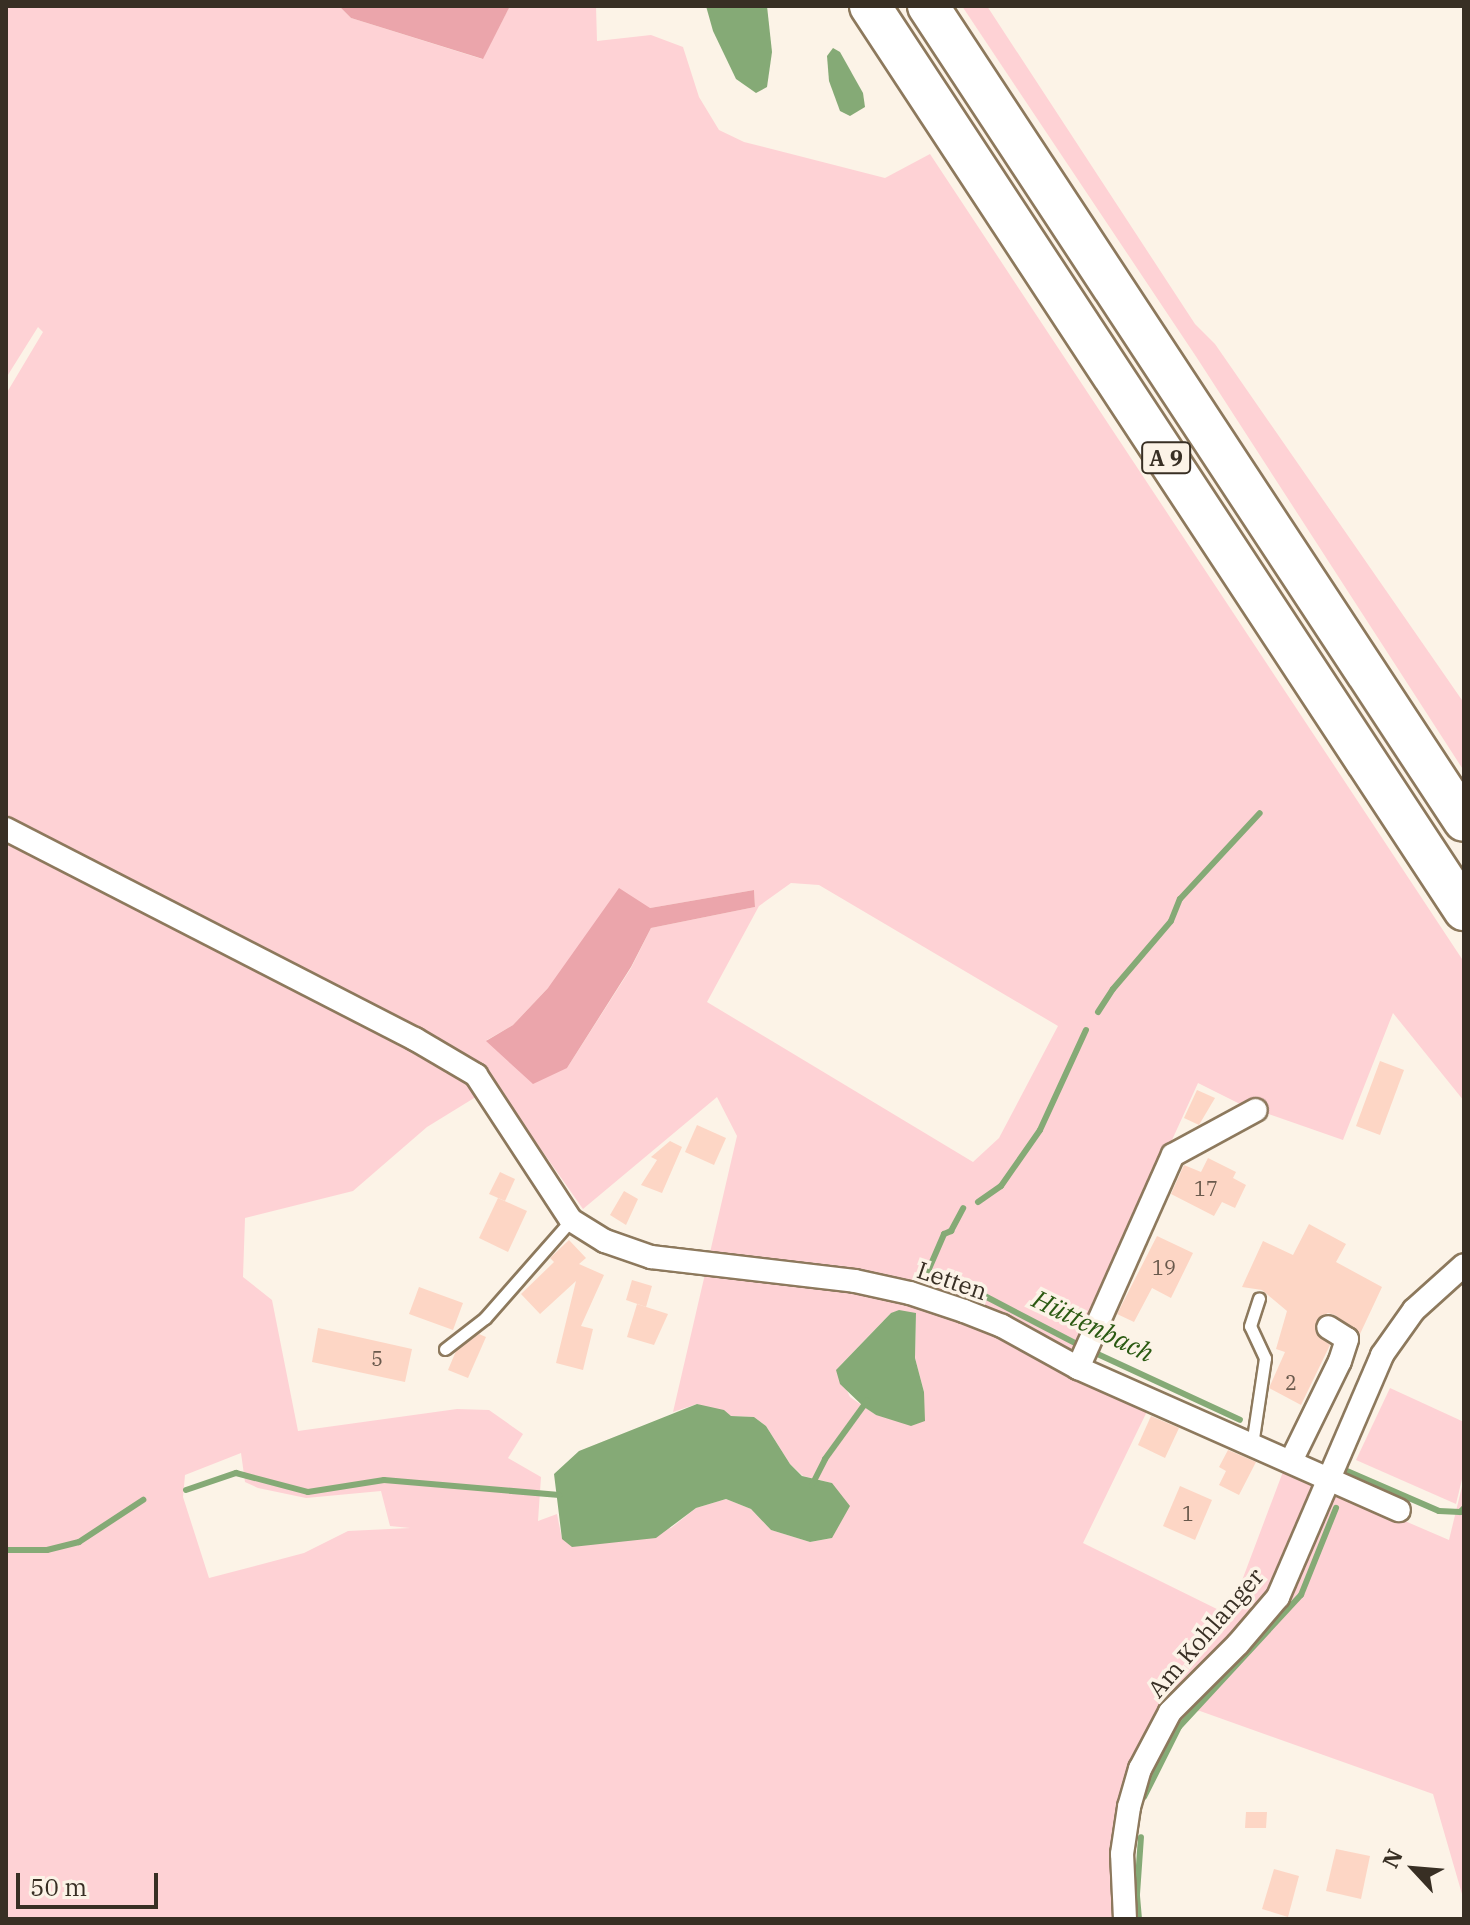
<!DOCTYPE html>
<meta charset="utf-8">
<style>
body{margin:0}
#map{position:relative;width:1470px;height:1925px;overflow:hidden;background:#fcf3e7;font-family:"IBM Plex Serif",serif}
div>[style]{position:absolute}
.green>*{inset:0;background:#fed2d5}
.forest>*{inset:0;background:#eba5ab}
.water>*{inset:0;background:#85aa76}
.stream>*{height:6px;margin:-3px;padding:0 3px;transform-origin:3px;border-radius:3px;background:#85aa76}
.building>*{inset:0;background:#fdd6c5}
.roads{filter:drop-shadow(2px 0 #8d795d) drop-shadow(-2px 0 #8d795d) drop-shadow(0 2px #8d795d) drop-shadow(0 -2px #8d795d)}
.service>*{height:11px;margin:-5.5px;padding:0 5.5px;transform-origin:5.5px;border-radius:5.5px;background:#fff}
.minor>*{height:22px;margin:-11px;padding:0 11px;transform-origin:11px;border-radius:11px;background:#fff}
.motorway>*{height:40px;margin:-20px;padding:0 20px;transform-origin:20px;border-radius:20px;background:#fff}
span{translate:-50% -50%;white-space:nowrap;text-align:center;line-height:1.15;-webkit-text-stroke:7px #fcf3e7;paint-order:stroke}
.number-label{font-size:20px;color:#69594c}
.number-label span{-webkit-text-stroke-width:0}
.shield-label span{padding:2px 6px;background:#fcf3e7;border:2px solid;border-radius:6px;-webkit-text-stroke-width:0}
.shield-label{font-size:22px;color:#382f24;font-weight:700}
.street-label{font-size:24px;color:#382f24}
.water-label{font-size:26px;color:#2b5a12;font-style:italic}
.frame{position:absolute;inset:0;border:8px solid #382f24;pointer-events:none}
.north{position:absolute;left:1374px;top:1829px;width:80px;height:80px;-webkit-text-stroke:6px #fcf3e7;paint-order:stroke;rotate:296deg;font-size:22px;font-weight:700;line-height:32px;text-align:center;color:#382f24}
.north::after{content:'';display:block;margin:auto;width:28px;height:36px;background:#382f24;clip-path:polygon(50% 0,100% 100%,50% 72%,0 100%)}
.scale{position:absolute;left:16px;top:1873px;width:142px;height:36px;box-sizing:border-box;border:4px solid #382f24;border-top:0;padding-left:10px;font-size:24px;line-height:28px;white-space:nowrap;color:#382f24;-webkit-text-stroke:6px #fcf3e7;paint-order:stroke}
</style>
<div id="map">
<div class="green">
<div style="clip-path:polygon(evenodd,6px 6px,339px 6px,351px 18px,482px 59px,510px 6px,596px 6px,597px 41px,651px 35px,683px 47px,699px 97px,719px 130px,744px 142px,885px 178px,930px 154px,1464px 962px,1464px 1101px,1393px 1013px,1343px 1140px,1240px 1104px,1198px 1083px,1074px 1355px,1155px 1395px,1083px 1543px,1229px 1615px,1284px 1469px,1449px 1540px,1464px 1478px,1464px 1901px,1433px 1794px,1200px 1711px,1160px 1716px,1137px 1761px,1120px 1919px,6px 1919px,6px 394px,43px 332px,38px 327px,6px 378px,6px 6px,791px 883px,819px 885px,1058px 1026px,999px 1138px,973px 1162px,707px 1002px,759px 906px,791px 883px,6px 6px,754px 890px,755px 907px,651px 928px,631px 968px,567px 1068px,487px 1040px,513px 1025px,548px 988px,650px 908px,754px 890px,6px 6px,483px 1067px,583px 1209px,717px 1097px,737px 1136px,673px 1412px,697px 1404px,731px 1416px,754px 1417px,766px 1426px,790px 1464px,803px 1476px,832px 1483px,832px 1538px,810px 1542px,771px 1530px,751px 1509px,726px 1499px,696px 1508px,671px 1528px,562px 1539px,557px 1514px,538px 1521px,541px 1477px,508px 1458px,523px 1434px,489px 1410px,457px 1409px,298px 1431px,272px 1300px,243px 1277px,245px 1218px,353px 1191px,427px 1127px,479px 1095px,483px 1067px,6px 6px,891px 1313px,916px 1313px,915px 1358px,924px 1392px,876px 1415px,850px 1397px,837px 1369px,891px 1313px,6px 6px,241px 1453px,245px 1482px,258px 1488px,306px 1498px,381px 1491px,390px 1526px,410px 1528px,348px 1531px,304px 1553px,209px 1578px,183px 1497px,185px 1475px,241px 1453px)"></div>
<div style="clip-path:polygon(962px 6px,987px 6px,1195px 324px,1215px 344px,1464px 703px,1464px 771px,1197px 358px)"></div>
<div style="clip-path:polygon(1390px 1388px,1464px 1422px,1464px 1471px,1456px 1504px,1356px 1460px)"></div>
</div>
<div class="forest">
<div style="clip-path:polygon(339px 6px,510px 6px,483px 59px,351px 18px)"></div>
<div style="clip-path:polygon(619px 888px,650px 908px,754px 890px,755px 907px,651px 928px,631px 967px,567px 1068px,533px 1084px,486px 1041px,513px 1025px,548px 988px)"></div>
</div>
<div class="water">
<div style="clip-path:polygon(706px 6px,767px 6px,772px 52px,767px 87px,756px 93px,736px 79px,713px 31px)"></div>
<div style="clip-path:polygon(833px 48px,840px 52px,863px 93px,865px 107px,850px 116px,840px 111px,829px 81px,827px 56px)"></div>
<div style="clip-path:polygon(899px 1310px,916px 1313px,915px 1358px,924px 1392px,925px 1421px,911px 1426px,876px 1415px,864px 1407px,840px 1384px,836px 1370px,891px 1313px)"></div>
<div style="clip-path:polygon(697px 1404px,724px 1410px,731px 1416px,754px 1417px,766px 1426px,790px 1464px,802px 1476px,832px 1483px,850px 1506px,832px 1538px,810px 1542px,771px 1530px,751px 1509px,726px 1499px,696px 1508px,656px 1538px,572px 1547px,562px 1539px,554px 1474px,579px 1451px)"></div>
</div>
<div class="stream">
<div style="left:1098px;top:1012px;width:27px;rotate:-57deg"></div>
<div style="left:1113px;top:989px;width:89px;rotate:-49.5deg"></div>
<div style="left:1171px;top:921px;width:24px;rotate:-68deg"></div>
<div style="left:1180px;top:899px;width:117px;rotate:-47.1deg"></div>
<div style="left:978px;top:1202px;width:28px;rotate:-35deg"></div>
<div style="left:1001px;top:1186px;width:68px;rotate:-55.1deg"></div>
<div style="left:1040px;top:1130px;width:110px;rotate:-65.3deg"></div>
<div style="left:926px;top:1274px;width:56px;rotate:19.7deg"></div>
<div style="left:979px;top:1293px;width:115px;rotate:27.5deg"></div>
<div style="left:925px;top:1278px;width:48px;rotate:-66.6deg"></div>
<div style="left:944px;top:1234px;width:8px;rotate:-23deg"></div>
<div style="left:951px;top:1231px;width:26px;rotate:-62deg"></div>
<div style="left:1091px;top:1351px;width:164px;rotate:24.8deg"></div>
<div style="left:1347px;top:1471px;width:100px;rotate:23.5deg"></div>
<div style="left:1439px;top:1511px;width:21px;rotate:3deg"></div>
<div style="left:1460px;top:1512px;width:6px;rotate:-45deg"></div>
<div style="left:812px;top:1485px;width:29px;rotate:-63deg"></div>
<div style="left:825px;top:1459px;width:72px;rotate:-54.1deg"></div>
<div style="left:186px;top:1490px;width:53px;rotate:-18.8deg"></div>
<div style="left:236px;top:1473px;width:74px;rotate:14.8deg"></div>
<div style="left:308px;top:1492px;width:77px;rotate:-9deg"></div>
<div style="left:384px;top:1480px;width:176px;rotate:4.9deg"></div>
<div style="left:6px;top:1550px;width:41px"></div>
<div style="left:47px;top:1550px;width:33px;rotate:-14deg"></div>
<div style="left:79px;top:1542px;width:77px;rotate:-33.3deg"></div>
<div style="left:1144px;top:1797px;width:78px;rotate:-63.4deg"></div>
<div style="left:1179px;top:1727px;width:180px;rotate:-47.3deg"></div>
<div style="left:1301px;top:1595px;width:94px;rotate:-68.1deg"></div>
<div style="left:1139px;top:1919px;width:25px;rotate:-95deg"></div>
<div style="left:1137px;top:1894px;width:57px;rotate:-86deg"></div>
</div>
<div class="building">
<div style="clip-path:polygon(1380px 1061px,1404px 1070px,1380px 1135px,1356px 1126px)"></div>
<div style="clip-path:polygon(1197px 1090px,1215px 1098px,1199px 1125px,1184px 1118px)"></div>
<div style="clip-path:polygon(697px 1125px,726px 1138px,714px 1165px,685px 1152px)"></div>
<div style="clip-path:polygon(670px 1141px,682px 1147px,662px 1193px,641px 1185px,657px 1160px,651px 1157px)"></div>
<div style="clip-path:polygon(1208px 1158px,1236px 1172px,1233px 1178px,1246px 1185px,1235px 1208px,1222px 1202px,1214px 1216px,1171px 1194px,1184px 1165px,1201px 1172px)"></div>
<div style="clip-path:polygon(500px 1172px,515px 1179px,505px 1201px,489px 1194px)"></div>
<div style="clip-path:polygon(624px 1191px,638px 1199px,626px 1225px,610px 1215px)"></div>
<div style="clip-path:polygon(498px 1198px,527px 1211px,508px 1252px,479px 1238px)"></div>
<div style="clip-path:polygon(1309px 1224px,1346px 1244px,1336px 1262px,1382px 1287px,1360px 1334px,1335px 1315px,1328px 1313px,1317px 1319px,1316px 1334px,1330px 1345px,1301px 1405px,1269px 1388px,1285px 1352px,1276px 1349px,1287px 1311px,1262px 1290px,1242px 1287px,1263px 1241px,1293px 1255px)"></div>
<div style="clip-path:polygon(1157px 1236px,1193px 1253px,1171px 1298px,1152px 1288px,1134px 1322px,1117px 1314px)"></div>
<div style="clip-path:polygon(569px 1240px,586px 1258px,579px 1264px,604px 1275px,581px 1326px,593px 1329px,583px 1370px,556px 1363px,576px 1281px,540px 1314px,521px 1294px,554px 1262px,550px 1258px)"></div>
<div style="clip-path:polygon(632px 1280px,652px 1286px,646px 1307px,626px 1300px)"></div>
<div style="clip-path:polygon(419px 1287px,463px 1303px,453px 1330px,409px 1314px)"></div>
<div style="clip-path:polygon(637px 1304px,668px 1314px,654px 1345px,627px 1337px)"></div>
<div style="clip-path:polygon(318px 1328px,412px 1349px,405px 1382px,312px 1362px)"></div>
<div style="clip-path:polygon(479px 1334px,486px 1337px,468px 1378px,448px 1370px,456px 1351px)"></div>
<div style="clip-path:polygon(1151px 1416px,1179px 1428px,1165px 1458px,1138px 1445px)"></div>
<div style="clip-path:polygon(1228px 1450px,1256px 1462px,1239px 1495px,1219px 1485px,1226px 1471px,1219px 1467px)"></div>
<div style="clip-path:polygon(1180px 1486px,1212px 1500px,1195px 1540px,1163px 1526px)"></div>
<div style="clip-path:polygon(1246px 1812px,1267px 1812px,1266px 1828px,1245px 1828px)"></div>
<div style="clip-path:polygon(1336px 1849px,1370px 1856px,1361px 1899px,1326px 1891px)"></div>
<div style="clip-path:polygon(1274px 1869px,1299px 1876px,1288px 1917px,1262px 1909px)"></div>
</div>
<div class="roads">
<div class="service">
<div style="left:445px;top:1349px;width:51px;rotate:-37.8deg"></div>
<div style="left:485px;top:1318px;width:130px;rotate:-48.7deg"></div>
<div style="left:1252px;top:1445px;width:88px;rotate:-81.5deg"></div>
<div style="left:1265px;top:1358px;width:35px;rotate:-115deg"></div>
<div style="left:1250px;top:1326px;width:29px;rotate:-72deg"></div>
</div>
<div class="minor">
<div style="left:6px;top:829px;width:460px;rotate:27.2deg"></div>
<div style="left:415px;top:1039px;width:71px;rotate:30.5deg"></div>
<div style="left:476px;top:1075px;width:173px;rotate:56.8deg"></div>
<div style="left:571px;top:1220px;width:40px;rotate:32deg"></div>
<div style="left:605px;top:1241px;width:49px;rotate:19.2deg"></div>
<div style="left:651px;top:1257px;width:205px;rotate:6.7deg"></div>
<div style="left:855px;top:1281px;width:56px;rotate:12.3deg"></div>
<div style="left:910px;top:1293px;width:57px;rotate:18.4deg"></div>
<div style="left:964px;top:1311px;width:41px;rotate:21.5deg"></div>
<div style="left:1002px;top:1326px;width:87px;rotate:28.9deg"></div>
<div style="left:1078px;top:1368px;width:351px;rotate:23.9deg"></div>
<div style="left:1078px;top:1368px;width:233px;rotate:-66deg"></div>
<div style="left:1173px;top:1155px;width:94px;rotate:-28.5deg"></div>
<div style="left:1291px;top:1461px;width:111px;rotate:-63.9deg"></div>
<div style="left:1340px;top:1361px;width:23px;rotate:-72deg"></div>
<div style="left:1347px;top:1339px;width:22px;rotate:-148deg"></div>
<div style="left:1125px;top:1919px;width:65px;rotate:-92.6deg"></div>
<div style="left:1122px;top:1854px;width:48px;rotate:-81.5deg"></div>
<div style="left:1129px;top:1807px;width:40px;rotate:-74deg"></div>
<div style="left:1140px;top:1769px;width:64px;rotate:-62.2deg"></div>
<div style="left:1170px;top:1712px;width:96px;rotate:-45deg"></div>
<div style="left:1238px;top:1644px;width:62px;rotate:-49.6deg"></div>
<div style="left:1278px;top:1597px;width:263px;rotate:-66.7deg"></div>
<div style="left:1382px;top:1355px;width:55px;rotate:-54.6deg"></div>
<div style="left:1414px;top:1310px;width:67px;rotate:-42deg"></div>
</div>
<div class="motorway">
<div style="left:870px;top:6px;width:1082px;rotate:56.69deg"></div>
<div style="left:928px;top:6px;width:975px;rotate:56.67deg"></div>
</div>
</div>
<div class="number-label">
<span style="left:1206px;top:1188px">17</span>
<span style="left:1164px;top:1267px">19</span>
<span style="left:377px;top:1358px">5</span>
<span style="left:1291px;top:1382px">2</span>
<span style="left:1188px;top:1513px">1</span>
</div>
<div class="shield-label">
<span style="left:1166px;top:458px">A 9</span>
</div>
<div class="street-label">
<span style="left:952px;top:1281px;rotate:19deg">Letten</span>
<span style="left:1206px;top:1633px;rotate:-49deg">Am Kohlanger</span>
</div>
<div class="water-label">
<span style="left:1093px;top:1326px;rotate:26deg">Hüttenbach</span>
</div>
<div class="frame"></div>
<div class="north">N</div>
<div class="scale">50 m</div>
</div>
